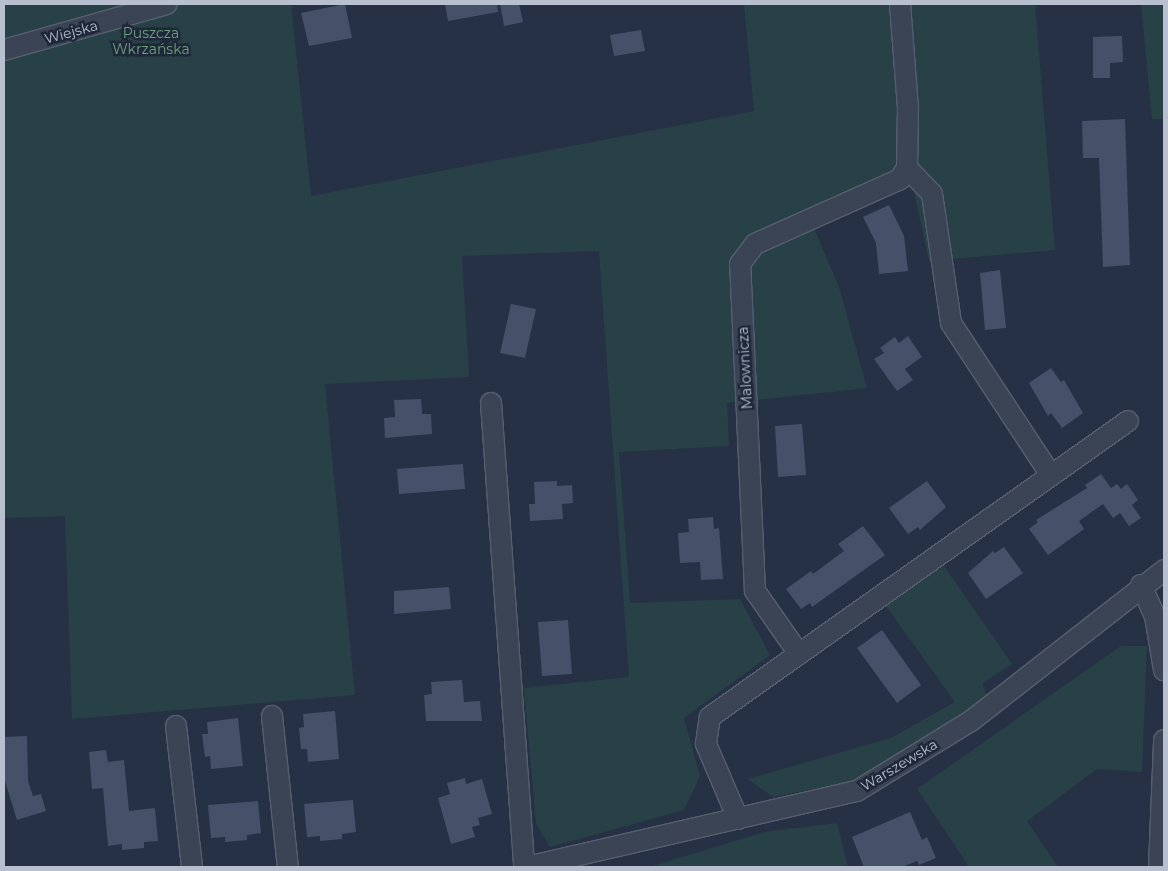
<!DOCTYPE html>
<meta charset="utf-8">
<style>
body{margin:0}
#map{position:relative;width:1168px;height:871px;overflow:hidden;background:#263146;font-family:Montserrat,sans-serif}
div>[style]{position:absolute}
.green>*{inset:0;background:#284146}
.building>*{inset:0;background:#455168}
.roads{filter:drop-shadow(1px 0 #565f6f) drop-shadow(-1px 0 #565f6f) drop-shadow(0 1px #565f6f) drop-shadow(0 -1px #565f6f)}
.minor>*{height:20px;margin:-10px;padding:0 10px;transform-origin:10px;border-radius:10px;background:#3b4455}
span{translate:-50% -50%;white-space:nowrap;text-align:center;line-height:1.15;-webkit-text-stroke:5px #1f283a;paint-order:stroke}
.street-label{font-size:14px;color:#b8bfce}
.park-label{font-size:14px;color:#6ea07d}
.frame{position:absolute;inset:0;border:5px solid #b8bfce;pointer-events:none}
</style>
<div id="map">
<div class="green">
<div style="clip-path:polygon(4px 4px,291px 4px,311px 196px,754px 111px,744px 4px,1035px 4px,1055px 250px,929px 261px,912px 182px,813px 226px,839px 287px,867px 388px,727px 403px,729px 446px,619px 452px,630px 603px,740px 599px,770px 655px,684px 718px,700px 776px,684px 810px,550px 847px,536px 824px,524px 688px,629px 677px,599px 251px,462px 256px,469px 377px,325px 384px,355px 695px,72px 719px,65px 516px,4px 518px)"></div>
<div style="clip-path:polygon(1141px 4px,1164px 4px,1164px 119px,1152px 119px)"></div>
<div style="clip-path:polygon(944px 566px,1012px 664px,982px 684px,988px 697px,938px 733px,853px 781px,773px 797px,748px 779px,891px 738px,955px 702px,886px 606px)"></div>
<div style="clip-path:polygon(1121px 646px,1147px 646px,1142px 772px,1097px 769px,1027px 821px,1058px 867px,962px 867px,968px 865px,917px 789px)"></div>
<div style="clip-path:polygon(837px 823px,848px 867px,649px 867px,765px 832px)"></div>
</div>
<div class="building">
<div style="clip-path:polygon(345px 4px,352px 38px,309px 46px,301px 13px)"></div>
<div style="clip-path:polygon(445px 4px,497px 4px,498px 12px,448px 21px)"></div>
<div style="clip-path:polygon(500px 4px,519px 4px,523px 22px,504px 26px)"></div>
<div style="clip-path:polygon(641px 30px,645px 51px,614px 56px,610px 35px)"></div>
<div style="clip-path:polygon(1122px 36px,1123px 62px,1110px 63px,1110px 78px,1093px 78px,1093px 37px)"></div>
<div style="clip-path:polygon(1125px 119px,1130px 265px,1103px 267px,1099px 158px,1083px 158px,1082px 121px)"></div>
<div style="clip-path:polygon(889px 205px,904px 236px,908px 271px,879px 274px,876px 243px,863px 217px)"></div>
<div style="clip-path:polygon(1000px 270px,1006px 328px,985px 330px,980px 273px)"></div>
<div style="clip-path:polygon(511px 304px,536px 309px,525px 358px,500px 353px)"></div>
<div style="clip-path:polygon(908px 336px,922px 357px,905px 369px,913px 380px,897px 391px,874px 359px,884px 353px,880px 348px,895px 337px,899px 343px)"></div>
<div style="clip-path:polygon(1051px 368px,1061px 382px,1064px 380px,1083px 413px,1062px 428px,1051px 413px,1048px 416px,1029px 383px)"></div>
<div style="clip-path:polygon(421px 399px,422px 414px,431px 414px,432px 434px,385px 438px,384px 418px,395px 417px,394px 400px)"></div>
<div style="clip-path:polygon(802px 424px,806px 475px,778px 477px,775px 426px)"></div>
<div style="clip-path:polygon(463px 464px,465px 489px,399px 494px,397px 469px)"></div>
<div style="clip-path:polygon(1101px 474px,1111px 488px,1117px 484px,1121px 489px,1127px 484px,1138px 500px,1132px 505px,1141px 518px,1129px 526px,1120px 513px,1113px 518px,1103px 504px,1079px 521px,1084px 529px,1048px 555px,1029px 529px,1038px 522px,1036px 520px,1087px 488px,1085px 485px)"></div>
<div style="clip-path:polygon(557px 481px,557px 486px,572px 485px,573px 503px,562px 504px,563px 519px,530px 521px,529px 504px,535px 504px,534px 482px)"></div>
<div style="clip-path:polygon(927px 481px,946px 507px,920px 530px,918px 527px,908px 534px,889px 508px)"></div>
<div style="clip-path:polygon(713px 517px,714px 529px,719px 528px,723px 579px,701px 580px,700px 562px,680px 563px,678px 533px,689px 532px,688px 519px)"></div>
<div style="clip-path:polygon(863px 526px,885px 555px,812px 607px,810px 603px,801px 609px,786px 589px,811px 571px,813px 574px,844px 551px,838px 544px)"></div>
<div style="clip-path:polygon(1004px 547px,1023px 573px,986px 599px,968px 573px,993px 551px,995px 553px)"></div>
<div style="clip-path:polygon(449px 587px,451px 609px,394px 614px,394px 591px)"></div>
<div style="clip-path:polygon(568px 620px,572px 674px,542px 676px,538px 622px)"></div>
<div style="clip-path:polygon(882px 630px,921px 685px,897px 703px,857px 648px)"></div>
<div style="clip-path:polygon(462px 680px,464px 702px,480px 701px,482px 721px,426px 721px,424px 695px,432px 694px,431px 682px)"></div>
<div style="clip-path:polygon(335px 711px,339px 759px,308px 762px,307px 749px,301px 749px,299px 728px,304px 727px,303px 714px)"></div>
<div style="clip-path:polygon(238px 718px,243px 766px,211px 769px,210px 756px,205px 757px,202px 734px,208px 734px,207px 722px)"></div>
<div style="clip-path:polygon(27px 736px,28px 781px,33px 796px,41px 794px,46px 811px,17px 820px,4px 778px,4px 737px)"></div>
<div style="clip-path:polygon(106px 750px,108px 762px,124px 760px,129px 811px,155px 808px,158px 841px,144px 842px,144px 848px,122px 850px,122px 844px,108px 846px,103px 788px,92px 789px,89px 752px)"></div>
<div style="clip-path:polygon(465px 778px,466px 784px,482px 779px,492px 814px,478px 818px,480px 825px,472px 827px,475px 837px,451px 844px,438px 798px,450px 794px,447px 783px)"></div>
<div style="clip-path:polygon(353px 800px,356px 832px,342px 834px,342px 839px,320px 841px,320px 836px,307px 837px,304px 804px)"></div>
<div style="clip-path:polygon(258px 801px,261px 833px,247px 835px,247px 840px,225px 842px,225px 837px,211px 838px,208px 805px)"></div>
<div style="clip-path:polygon(910px 812px,922px 840px,927px 837px,936px 858px,919px 865px,917px 861px,902px 867px,864px 867px,852px 837px)"></div>
</div>
<div class="roads">
<div class="minor">
<div style="left:900px;top:4px;width:103px;rotate:85.6deg"></div>
<div style="left:908px;top:107px;width:61px;rotate:90.9deg"></div>
<div style="left:907px;top:168px;width:36px;rotate:46deg"></div>
<div style="left:932px;top:194px;width:130px;rotate:81.6deg"></div>
<div style="left:951px;top:323px;width:182px;rotate:56.7deg"></div>
<div style="left:4px;top:50px;width:169px;rotate:-15.8deg"></div>
<div style="left:491px;top:403px;width:465px;rotate:85.9deg"></div>
<div style="left:1141px;top:585px;width:34px;rotate:66deg"></div>
<div style="left:1155px;top:616px;width:55px;rotate:80.5deg"></div>
<div style="left:799px;top:654px;width:77px;rotate:-124.9deg"></div>
<div style="left:755px;top:591px;width:327px;rotate:-92.6deg"></div>
<div style="left:740px;top:264px;width:25px;rotate:-53deg"></div>
<div style="left:755px;top:244px;width:159px;rotate:-24.1deg"></div>
<div style="left:900px;top:179px;width:13px;rotate:-58deg"></div>
<div style="left:272px;top:716px;width:152px;rotate:84deg"></div>
<div style="left:176px;top:726px;width:142px;rotate:83.5deg"></div>
<div style="left:738px;top:819px;width:82px;rotate:-113.1deg"></div>
<div style="left:706px;top:744px;width:27px;rotate:-82deg"></div>
<div style="left:710px;top:717px;width:512px;rotate:-35.3deg"></div>
<div style="left:527px;top:867px;width:339px;rotate:-13deg"></div>
<div style="left:857px;top:791px;width:134px;rotate:-31.6deg"></div>
<div style="left:971px;top:721px;width:245px;rotate:-38deg"></div>
<div style="left:1159px;top:867px;width:127px;rotate:-87.7deg"></div>
</div>
</div>
<div class="street-label">
<span style="left:71px;top:32px;rotate:-15deg">Wiejska</span>
<span style="left:745px;top:368px;rotate:-93deg">Malownicza</span>
<span style="left:899px;top:765px;rotate:-31deg">Warszewska</span>
</div>
<div class="park-label">
<span style="left:151px;top:41px">Puszcza<br>Wkrzańska</span>
</div>
<div class="frame"></div>
</div>
